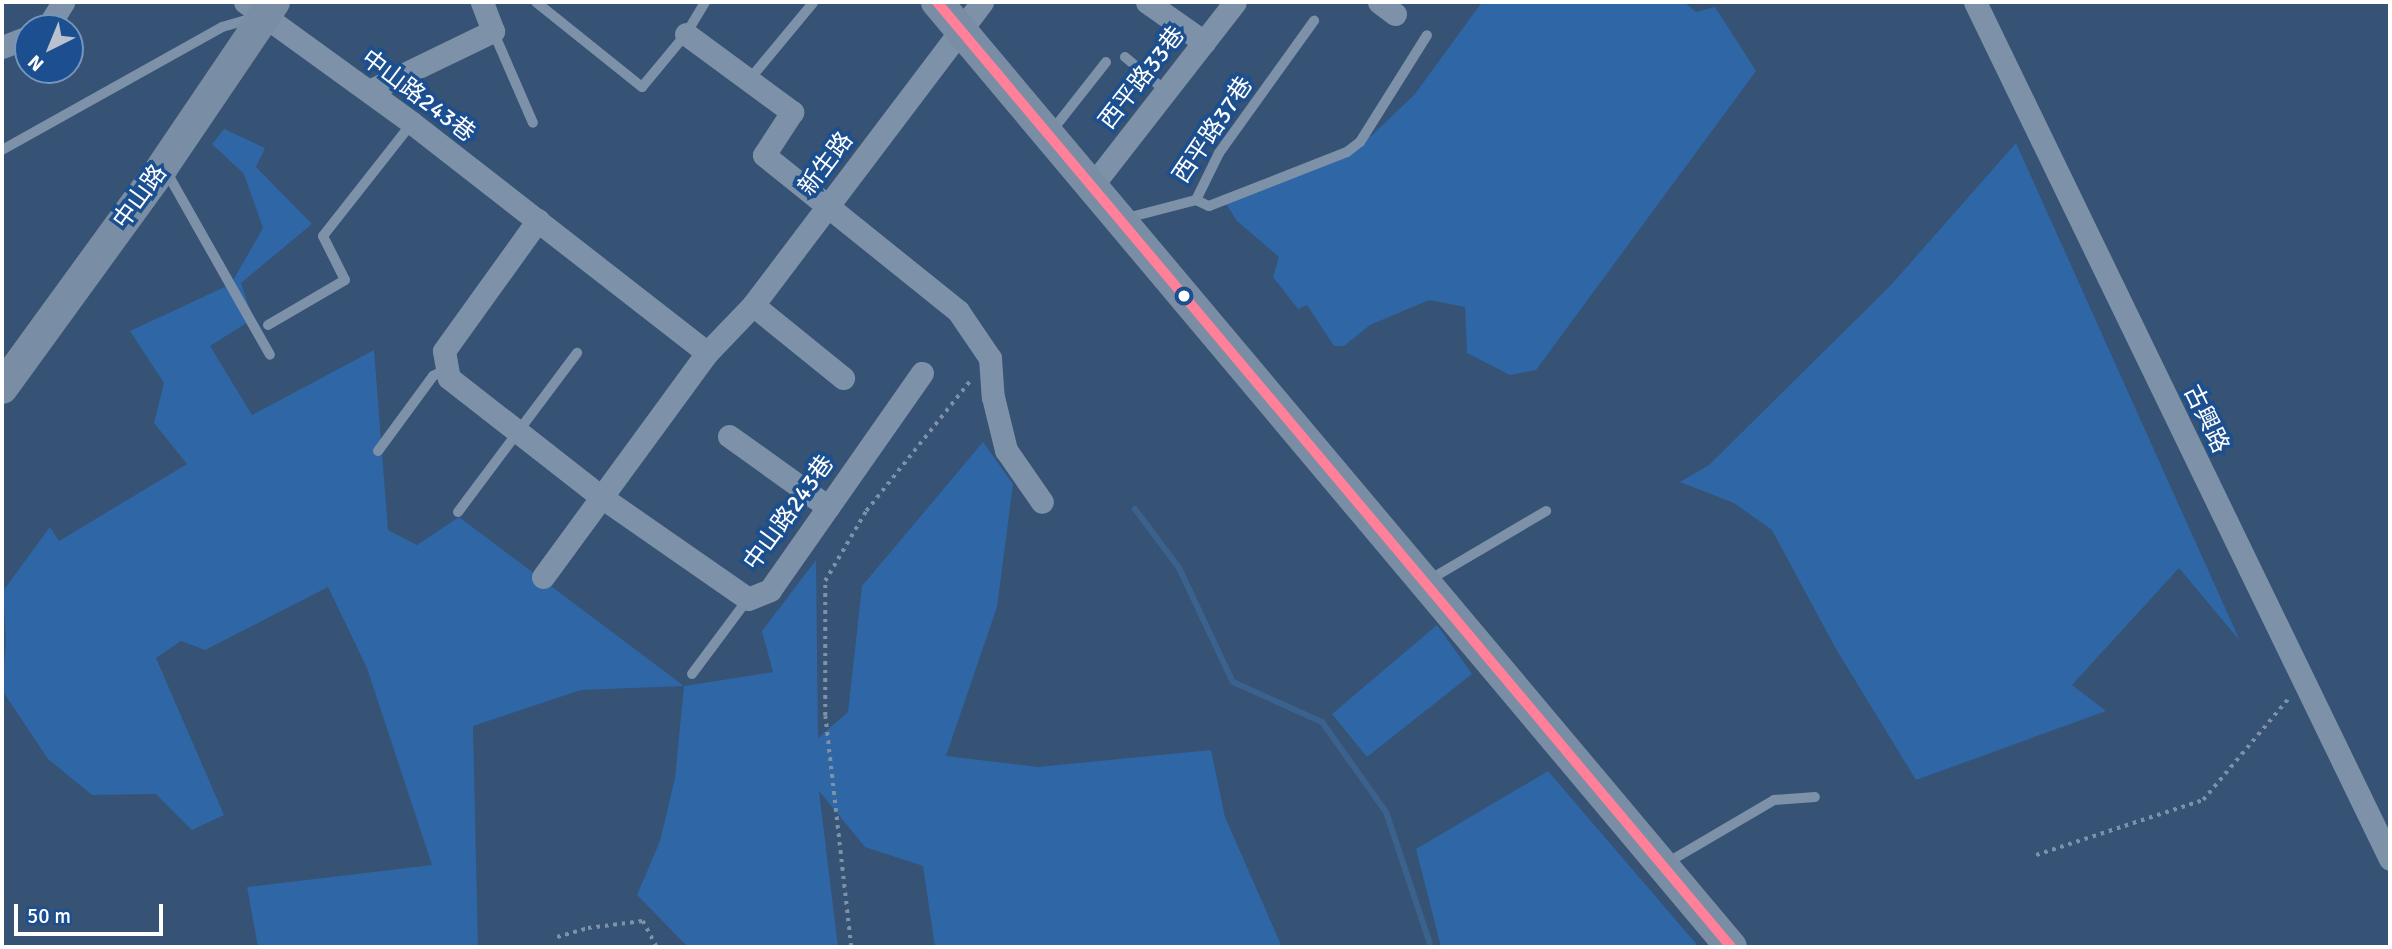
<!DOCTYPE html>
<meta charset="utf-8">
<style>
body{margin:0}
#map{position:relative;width:2392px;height:949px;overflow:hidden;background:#365274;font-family:Signika,"Noto Sans TC",sans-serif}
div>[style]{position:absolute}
.green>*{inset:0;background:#2f66a5}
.stream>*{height:6px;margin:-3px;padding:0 3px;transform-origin:3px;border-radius:3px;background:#3b618d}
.path>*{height:3.5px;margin-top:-1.75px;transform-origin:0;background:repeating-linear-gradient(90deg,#7d92a8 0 3.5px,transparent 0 8.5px)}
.service>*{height:10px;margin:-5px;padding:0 5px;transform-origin:5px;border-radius:5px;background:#7d92a8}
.minor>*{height:23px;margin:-11.5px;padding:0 11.5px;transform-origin:11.5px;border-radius:11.5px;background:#7d92a8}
.secondary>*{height:32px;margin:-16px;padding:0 16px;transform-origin:16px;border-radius:16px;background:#798da4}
.bus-1>*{height:10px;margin:-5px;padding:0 5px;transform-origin:5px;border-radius:5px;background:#ff8098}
.dots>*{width:19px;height:19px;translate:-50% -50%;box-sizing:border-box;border:4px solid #1b4f8f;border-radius:50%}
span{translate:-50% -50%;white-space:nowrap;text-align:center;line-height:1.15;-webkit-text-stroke:7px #1b4f8f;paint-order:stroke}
.street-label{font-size:24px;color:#fff}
.frame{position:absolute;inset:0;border:4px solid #fff;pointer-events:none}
.north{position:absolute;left:14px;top:14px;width:70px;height:70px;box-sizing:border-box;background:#1b4f8f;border:2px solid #7695bc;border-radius:50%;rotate:223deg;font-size:19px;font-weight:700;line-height:28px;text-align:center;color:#fff}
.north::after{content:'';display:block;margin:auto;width:24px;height:32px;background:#b9c2ce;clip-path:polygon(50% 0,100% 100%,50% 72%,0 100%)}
.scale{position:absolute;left:14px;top:904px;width:149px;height:32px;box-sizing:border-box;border:4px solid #fff;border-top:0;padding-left:9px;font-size:21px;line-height:24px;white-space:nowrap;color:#fff;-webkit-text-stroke:5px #1b4f8f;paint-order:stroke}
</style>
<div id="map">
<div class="green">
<div style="clip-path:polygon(1482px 2px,1684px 2px,1696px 12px,1715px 7px,1756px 71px,1536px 370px,1510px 375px,1467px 353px,1465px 307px,1429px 300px,1370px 325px,1344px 346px,1334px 346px,1307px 305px,1298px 309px,1273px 277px,1279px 257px,1237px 221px,1221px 196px,1321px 164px,1371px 136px,1415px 94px)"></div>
<div style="clip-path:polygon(224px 129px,265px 148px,256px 167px,312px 224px,241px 283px,253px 319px,210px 346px,252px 415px,374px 350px,388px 530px,417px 545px,459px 517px,684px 686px,773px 672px,762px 631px,816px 560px,818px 738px,848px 712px,862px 586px,983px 442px,1013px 484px,997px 607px,946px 756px,1038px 767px,1211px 750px,1225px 817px,1282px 947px,935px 947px,923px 866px,865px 847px,819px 791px,838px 947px,688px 947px,637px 895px,660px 841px,675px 778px,684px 686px,581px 690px,473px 726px,478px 947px,258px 947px,247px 887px,432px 865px,367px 668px,328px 587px,205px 650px,181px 641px,156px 658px,224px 815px,192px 830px,156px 794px,92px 795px,48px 759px,2px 690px,6px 641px,3px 591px,50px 527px,59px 541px,187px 464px,154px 423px,164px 383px,130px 331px,231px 284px,263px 228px,244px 174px,212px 144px)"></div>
<div style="clip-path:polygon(2016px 143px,2240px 641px,2179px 568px,2072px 685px,2106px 711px,1916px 780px,1836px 649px,1772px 530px,1734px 503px,1680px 482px,1709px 465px,1890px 286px)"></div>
<div style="clip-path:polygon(1437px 625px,1472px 674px,1367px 757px,1332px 714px)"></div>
<div style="clip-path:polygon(1548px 771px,1699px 947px,1441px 947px,1416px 849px)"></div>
</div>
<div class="stream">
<div style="left:1135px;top:509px;width:74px;rotate:53.3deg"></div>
<div style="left:1179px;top:568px;width:126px;rotate:64.7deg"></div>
<div style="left:1233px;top:682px;width:98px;rotate:24.2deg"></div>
<div style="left:1322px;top:722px;width:110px;rotate:54.6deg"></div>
<div style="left:1386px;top:812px;width:142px;rotate:71.6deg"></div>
</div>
<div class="path">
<div style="left:2036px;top:855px;width:176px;rotate:-18.2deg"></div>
<div style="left:2203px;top:800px;width:133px;rotate:-49.9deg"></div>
<div style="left:557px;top:937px;width:32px;rotate:-16deg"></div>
<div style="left:588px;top:928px;width:55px;rotate:-7.3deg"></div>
<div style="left:643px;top:921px;width:30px;rotate:62deg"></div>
<div style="left:851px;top:947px;width:232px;rotate:-96.4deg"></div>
<div style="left:825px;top:716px;width:135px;rotate:-90deg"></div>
<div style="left:825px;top:581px;width:81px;rotate:-59.6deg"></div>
<div style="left:866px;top:511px;width:166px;rotate:-51.3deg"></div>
</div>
<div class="service">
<div style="left:536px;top:2px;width:136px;rotate:38.7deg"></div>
<div style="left:642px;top:87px;width:69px;rotate:-50.3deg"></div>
<div style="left:686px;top:34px;width:37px;rotate:-59deg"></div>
<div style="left:493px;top:31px;width:100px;rotate:66.5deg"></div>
<div style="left:1125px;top:57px;width:53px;rotate:39.7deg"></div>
<div style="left:749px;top:80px;width:100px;rotate:-50.3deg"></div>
<div style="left:1051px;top:132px;width:89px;rotate:-51.8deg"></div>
<div style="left:2px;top:150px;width:252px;rotate:-29.2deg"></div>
<div style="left:222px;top:27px;width:33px;rotate:-16deg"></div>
<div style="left:166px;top:171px;width:211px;rotate:60.5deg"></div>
<div style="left:1196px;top:200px;width:14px;rotate:25deg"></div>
<div style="left:1209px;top:206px;width:148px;rotate:-21.4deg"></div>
<div style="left:1347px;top:152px;width:16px;rotate:-38deg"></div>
<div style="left:1360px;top:142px;width:126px;rotate:-57.9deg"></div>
<div style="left:1123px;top:219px;width:75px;rotate:-14.6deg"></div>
<div style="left:1196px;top:200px;width:52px;rotate:-63.9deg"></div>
<div style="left:1219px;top:153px;width:163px;rotate:-54.3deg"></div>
<div style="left:268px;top:325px;width:89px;rotate:-30.3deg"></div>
<div style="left:345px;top:280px;width:49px;rotate:-116.6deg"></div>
<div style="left:323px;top:236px;width:144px;rotate:-51.8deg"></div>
<div style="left:378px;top:451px;width:93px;rotate:-53.7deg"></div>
<div style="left:433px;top:376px;width:13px;rotate:-27deg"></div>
<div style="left:458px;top:512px;width:199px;rotate:-53.2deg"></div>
<div style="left:1429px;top:580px;width:136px;rotate:-30.5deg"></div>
<div style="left:692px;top:674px;width:94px;rotate:-53.3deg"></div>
<div style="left:1665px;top:864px;width:126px;rotate:-30.4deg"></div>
<div style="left:1774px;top:800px;width:41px;rotate:-4.2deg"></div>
</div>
<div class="minor">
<div style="left:245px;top:2px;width:206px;rotate:35.9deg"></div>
<div style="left:412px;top:123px;width:374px;rotate:37.9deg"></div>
<div style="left:1147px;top:2px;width:70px;rotate:35.1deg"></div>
<div style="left:1379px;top:2px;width:20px;rotate:37deg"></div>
<div style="left:1975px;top:2px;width:952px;rotate:64.16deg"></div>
<div style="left:47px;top:28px;width:31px;rotate:-58deg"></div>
<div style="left:686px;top:34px;width:132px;rotate:36.3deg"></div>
<div style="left:792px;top:112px;width:51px;rotate:123.1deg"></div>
<div style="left:764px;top:155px;width:249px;rotate:38.8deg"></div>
<div style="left:958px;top:311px;width:57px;rotate:55.8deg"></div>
<div style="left:990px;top:358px;width:39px;rotate:86deg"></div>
<div style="left:993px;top:397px;width:55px;rotate:76.2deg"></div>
<div style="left:1006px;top:450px;width:63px;rotate:55.3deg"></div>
<div style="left:2px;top:47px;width:28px;rotate:-21deg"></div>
<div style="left:369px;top:91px;width:138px;rotate:-25.8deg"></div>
<div style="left:493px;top:31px;width:31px;rotate:-111deg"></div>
<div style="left:1091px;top:187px;width:234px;rotate:-52.1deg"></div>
<div style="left:538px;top:220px;width:161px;rotate:125.7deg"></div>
<div style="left:444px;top:351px;width:27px;rotate:80deg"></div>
<div style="left:449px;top:378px;width:192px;rotate:38deg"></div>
<div style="left:600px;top:496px;width:180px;rotate:34.8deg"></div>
<div style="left:748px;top:599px;width:24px;rotate:-22deg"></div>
<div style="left:770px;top:590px;width:265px;rotate:-55deg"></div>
<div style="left:753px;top:305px;width:116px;rotate:39deg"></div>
<div style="left:729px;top:436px;width:122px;rotate:35.6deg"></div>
<div style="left:543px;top:577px;width:278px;rotate:-53.8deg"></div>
<div style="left:707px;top:353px;width:66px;rotate:-46.2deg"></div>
<div style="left:753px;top:305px;width:380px;rotate:-52.9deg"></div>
</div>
<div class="secondary">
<div style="left:937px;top:2px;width:1234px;rotate:49.96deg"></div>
<div style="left:2px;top:388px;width:274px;rotate:-54deg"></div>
<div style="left:163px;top:166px;width:198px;rotate:-55.9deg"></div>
</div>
<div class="bus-1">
<div style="left:937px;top:2px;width:1234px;rotate:49.96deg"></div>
</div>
<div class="dots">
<div style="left:1184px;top:296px;background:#fff"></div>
</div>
<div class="street-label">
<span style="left:1142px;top:78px;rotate:-52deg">西平路33巷</span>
<span style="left:418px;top:96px;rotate:37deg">中山路243巷</span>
<span style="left:1213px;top:130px;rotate:-56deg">西平路37巷</span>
<span style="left:826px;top:164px;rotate:-53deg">新生路</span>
<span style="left:140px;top:197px;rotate:-54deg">中山路</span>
<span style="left:2206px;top:419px;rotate:64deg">古興路</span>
<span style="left:789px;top:513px;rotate:-54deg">中山路243巷</span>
</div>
<div class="frame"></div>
<div class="north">N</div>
<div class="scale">50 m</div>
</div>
